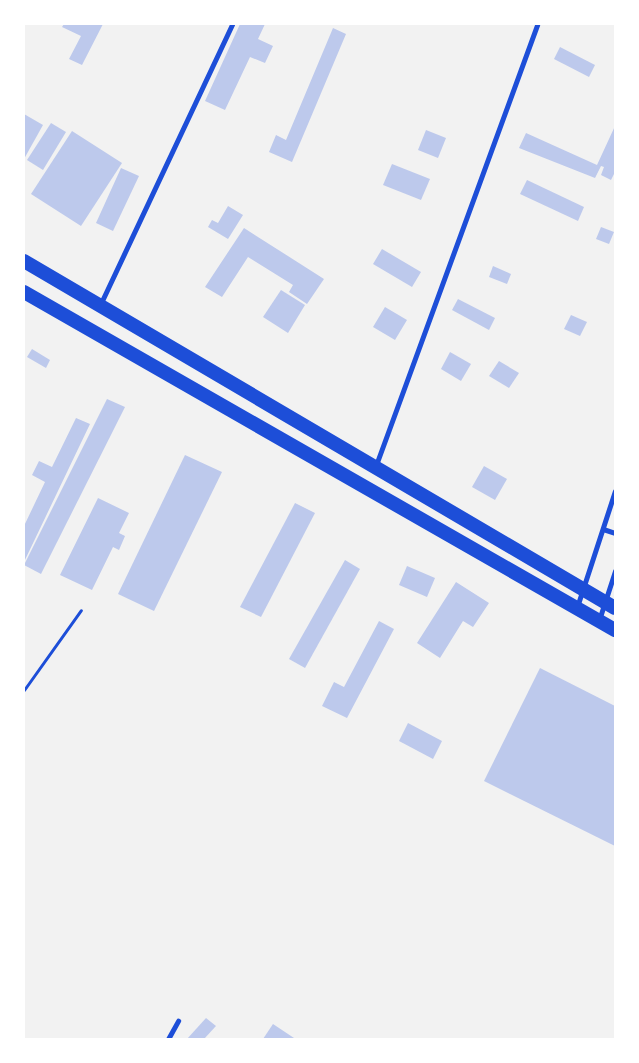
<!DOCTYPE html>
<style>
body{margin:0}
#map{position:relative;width:639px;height:1063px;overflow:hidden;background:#f2f2f2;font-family:"Source Sans 3",sans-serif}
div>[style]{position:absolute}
.building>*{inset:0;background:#bdc9ec}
.path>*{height:3px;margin:-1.5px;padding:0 1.5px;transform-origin:1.5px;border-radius:1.5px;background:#1d4ed8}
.minor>*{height:5px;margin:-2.5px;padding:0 2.5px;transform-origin:2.5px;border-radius:2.5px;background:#1d4ed8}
.trunk>*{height:14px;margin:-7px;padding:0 7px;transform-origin:7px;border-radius:7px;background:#1d4ed8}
span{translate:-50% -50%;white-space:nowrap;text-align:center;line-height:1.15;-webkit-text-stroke:4.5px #fff;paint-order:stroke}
.frame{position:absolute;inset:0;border:25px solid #fff;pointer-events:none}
</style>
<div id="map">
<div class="building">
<div style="clip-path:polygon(64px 24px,103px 24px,82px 65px,69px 59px,81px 36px,62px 27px)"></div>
<div style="clip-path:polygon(240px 24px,265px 24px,258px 39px,273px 46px,265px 63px,250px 57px,225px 110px,205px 101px)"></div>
<div style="clip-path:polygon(333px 28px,346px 34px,292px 162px,269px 152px,276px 135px,286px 140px)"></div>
<div style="clip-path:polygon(560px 47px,595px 65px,589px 77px,554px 59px)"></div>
<div style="clip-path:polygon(24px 114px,43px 125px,24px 159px)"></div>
<div style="clip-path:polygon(51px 123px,66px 132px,43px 170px,27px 160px)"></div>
<div style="clip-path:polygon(615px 126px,615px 172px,611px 180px,601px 175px,604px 167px,601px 166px,595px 178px,519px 148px,526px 133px,597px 165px)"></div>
<div style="clip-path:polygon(426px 130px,446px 138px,438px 158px,418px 150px)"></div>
<div style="clip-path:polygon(72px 131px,122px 163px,81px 226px,31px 194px)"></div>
<div style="clip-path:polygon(392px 164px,430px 179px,421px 200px,383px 185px)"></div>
<div style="clip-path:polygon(121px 168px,139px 176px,113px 231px,96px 223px)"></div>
<div style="clip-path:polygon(527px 180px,584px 207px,578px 221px,520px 194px)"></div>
<div style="clip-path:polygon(228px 206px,243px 215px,228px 239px,208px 227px,212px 220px,218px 223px)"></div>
<div style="clip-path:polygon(601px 227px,614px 232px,609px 244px,596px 239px)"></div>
<div style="clip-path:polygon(244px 228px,324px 279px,307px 304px,289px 292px,293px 285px,248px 257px,222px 297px,205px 287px)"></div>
<div style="clip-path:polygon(382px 249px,421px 272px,412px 287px,373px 264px)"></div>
<div style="clip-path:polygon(493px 266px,511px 274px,507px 284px,489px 277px)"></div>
<div style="clip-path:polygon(281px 290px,305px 305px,288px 333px,263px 317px)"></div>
<div style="clip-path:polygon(458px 299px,495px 318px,489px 330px,452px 310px)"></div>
<div style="clip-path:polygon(385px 307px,407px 320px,395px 340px,373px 327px)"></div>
<div style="clip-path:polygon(571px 315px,587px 322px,580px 336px,564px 329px)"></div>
<div style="clip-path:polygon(32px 349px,50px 360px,46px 368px,27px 357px)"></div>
<div style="clip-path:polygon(450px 352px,471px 364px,461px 381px,441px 369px)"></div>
<div style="clip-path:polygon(499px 361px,519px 373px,509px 388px,489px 376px)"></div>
<div style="clip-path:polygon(107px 399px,125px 407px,41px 574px,24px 565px)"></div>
<div style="clip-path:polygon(76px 418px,90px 424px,24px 562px,24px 526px,45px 482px,32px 475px,39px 461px,52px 467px)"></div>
<div style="clip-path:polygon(185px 455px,222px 472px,154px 611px,118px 594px)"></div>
<div style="clip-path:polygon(484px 466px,507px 479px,495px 500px,472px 487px)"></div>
<div style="clip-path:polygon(98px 498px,129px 513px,119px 533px,125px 536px,119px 550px,113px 547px,92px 590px,60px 575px)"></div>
<div style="clip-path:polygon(295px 503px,315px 513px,261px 617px,240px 607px)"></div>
<div style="clip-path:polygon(345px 560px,360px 569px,305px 668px,289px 659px)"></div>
<div style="clip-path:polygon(407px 566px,435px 578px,427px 597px,399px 585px)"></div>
<div style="clip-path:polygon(456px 582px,489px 603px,473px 627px,463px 621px,440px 658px,417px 643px)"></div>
<div style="clip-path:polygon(379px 621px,394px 629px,347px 718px,322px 706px,334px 682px,344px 687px)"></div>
<div style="clip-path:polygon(540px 668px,615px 706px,615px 846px,484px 781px)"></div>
<div style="clip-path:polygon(408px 723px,442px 741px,433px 759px,399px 741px)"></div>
<div style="clip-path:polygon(206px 1018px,216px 1026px,204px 1039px,187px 1039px)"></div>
<div style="clip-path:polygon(273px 1024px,294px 1038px,293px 1039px,263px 1039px)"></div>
</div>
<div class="path">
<div style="left:24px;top:690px;width:98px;rotate:-54.5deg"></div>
</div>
<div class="minor">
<div style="left:100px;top:305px;width:310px;rotate:-64.8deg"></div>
<div style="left:376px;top:465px;width:469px;rotate:-69.9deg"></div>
<div style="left:603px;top:529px;width:13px;rotate:18deg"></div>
<div style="left:577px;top:607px;width:122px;rotate:-71.9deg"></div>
<div style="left:599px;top:620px;width:52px;rotate:-71.9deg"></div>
<div style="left:168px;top:1039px;width:21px;rotate:-61deg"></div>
</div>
<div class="trunk">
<div style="left:24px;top:261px;width:685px;rotate:30.42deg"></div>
<div style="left:24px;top:292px;width:681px;rotate:29.77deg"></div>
</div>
<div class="frame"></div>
</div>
